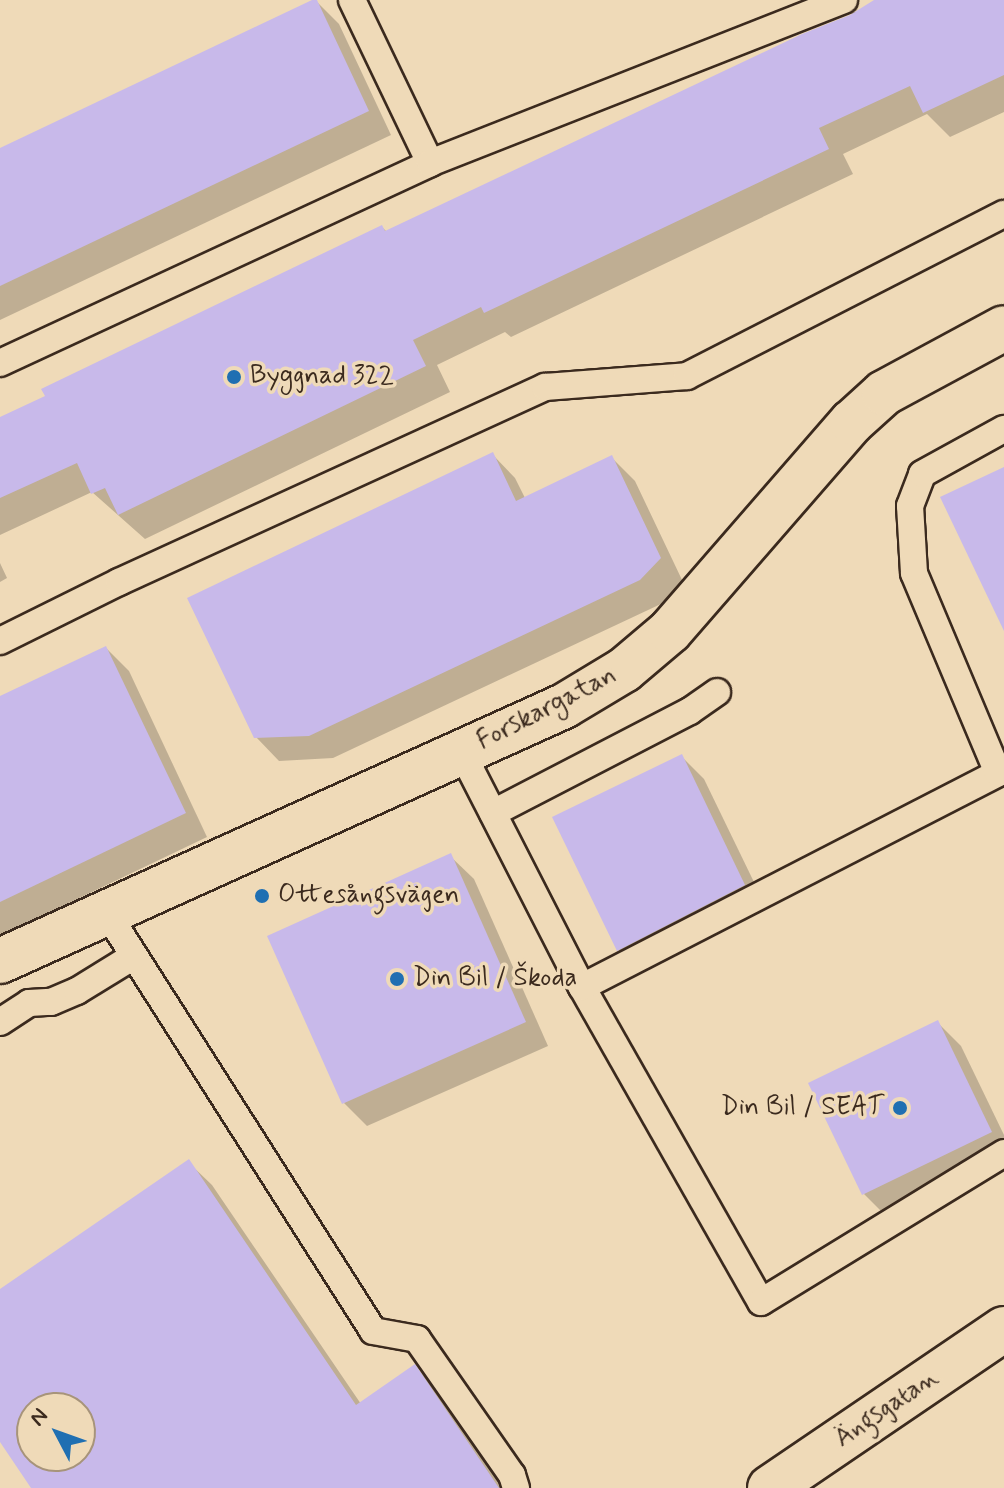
<!DOCTYPE html>
<meta charset="utf-8">
<style>
body{margin:0}
#map{position:relative;width:1004px;height:1488px;overflow:hidden;background:#efdab8;font-family:Mynerve,sans-serif}
div>[style]{position:absolute}
.shadow>*{inset:0;background:#0003}
.building>*{inset:0;background:#c8b9ea}
.roads{filter:drop-shadow(2px 0 #3b2a1e) drop-shadow(-2px 0 #3b2a1e) drop-shadow(0 2px #3b2a1e) drop-shadow(0 -2px #3b2a1e)}
.service>*{height:26px;margin:-13px;padding:0 13px;transform-origin:13px;border-radius:13px;background:#efdab8}
.minor>*{height:44px;margin:-22px;padding:0 22px;transform-origin:22px;border-radius:22px;background:#efdab8}
.secondary>*{height:44px;margin:-22px;padding:0 22px;transform-origin:22px;border-radius:22px;background:#efdab8}
.dots>*{width:22px;height:22px;translate:-50% -50%;box-sizing:border-box;border:4px solid #efdab8;border-radius:50%}
span{translate:-50% -50%;white-space:nowrap;text-align:center;line-height:1.15;-webkit-text-stroke:7px #efdab8;paint-order:stroke}
.poi-label{font-size:26px;color:#3b2a1e}
.left{translate:0 -50%;text-align:left}
.right{translate:-100% -50%;text-align:right}
.street-label{font-size:26px;color:#3b2a1e}
.north{position:absolute;left:16px;top:1392px;width:80px;height:80px;box-sizing:border-box;background:#efdab8;border:2px solid #a7947a;border-radius:50%;rotate:311deg;font-size:22px;font-weight:700;line-height:32px;text-align:center;color:#3b2a1e}
.north::after{content:'';display:block;margin:auto;width:28px;height:36px;background:#1f6fb2;clip-path:polygon(50% 0,100% 100%,50% 72%,0 100%)}
</style>
<div id="map">
<div class="shadow">
<div style="clip-path:polygon(878px 0,1004px 0,1004px 112px,950px 137px,927px 114px,843px 154px,853px 174px,511px 337px,505px 332px,437px 365px,450px 392px,145px 539px,92px 492px,0 535px,0 420px,382px 227px,387px 232px,851px 17px)"></div>
<div style="clip-path:polygon(316px 1px,339px 24px,391px 135px,0 320px,0 150px)"></div>
<div style="clip-path:polygon(492px 454px,515px 478px,525px 498px,611px 457px,635px 481px,683px 582px,663px 603px,333px 758px,279px 761px,256px 737px)"></div>
<div style="clip-path:polygon(0 563px,7px 578px,0 582px)"></div>
<div style="clip-path:polygon(106px 648px,129px 671px,207px 837px,0 936px,0 698px)"></div>
<div style="clip-path:polygon(681px 756px,704px 779px,767px 909px,642px 973px,619px 950px)"></div>
<div style="clip-path:polygon(450px 856px,474px 879px,548px 1046px,367px 1126px,344px 1103px)"></div>
<div style="clip-path:polygon(938px 1023px,961px 1046px,1004px 1135px,1004px 1161px,887px 1217px,864px 1194px)"></div>
<div style="clip-path:polygon(evenodd,188px 1162px,212px 1185px,361px 1404px,415px 1367px,438px 1390px,505px 1488px,34px 1488px,0 1439px,0 1291px,188px 1162px,32px 1408px,80px 1408px,80px 1456px,32px 1456px,32px 1408px)"></div>
</div>
<div class="building">
<div style="clip-path:polygon(312px 0,317px 0,369px 111px,0 286px,0 148px)"></div>
<div style="clip-path:polygon(874px 0,1004px 0,1004px 75px,923px 113px,910px 86px,819px 128px,829px 149px,484px 313px,481px 307px,413px 340px,426px 366px,118px 515px,105px 488px,91px 494px,77px 463px,0 498px,0 417px,45px 396px,41px 389px,382px 225px,385px 231px,802px 34px,850px 15px)"></div>
<div style="clip-path:polygon(493px 452px,516px 501px,612px 455px,661px 558px,640px 580px,309px 736px,254px 738px,187px 598px)"></div>
<div style="clip-path:polygon(1004px 467px,1004px 631px,940px 497px)"></div>
<div style="clip-path:polygon(106px 646px,186px 813px,0 902px,0 696px)"></div>
<div style="clip-path:polygon(682px 754px,745px 885px,617px 951px,552px 817px)"></div>
<div style="clip-path:polygon(451px 853px,526px 1022px,342px 1104px,267px 936px)"></div>
<div style="clip-path:polygon(938px 1020px,992px 1132px,862px 1195px,808px 1083px)"></div>
<div style="clip-path:polygon(evenodd,189px 1159px,356px 1405px,415px 1364px,499px 1488px,31px 1488px,0 1442px,0 1289px,189px 1159px,32px 1408px,80px 1408px,80px 1456px,32px 1456px,32px 1408px)"></div>
</div>
<div class="roads">
<div class="service">
<div style="left:352px;top:0;width:181px;rotate:64.4deg"></div>
<div style="left:0;top:363px;width:474px;rotate:-24.9deg"></div>
<div style="left:430px;top:163px;width:445px;rotate:-21.5deg"></div>
<div style="left:0;top:641px;width:133px;rotate:-26.4deg"></div>
<div style="left:119px;top:582px;width:469px;rotate:-24.6deg"></div>
<div style="left:545px;top:387px;width:142px;rotate:-4.4deg"></div>
<div style="left:687px;top:376px;width:356px;rotate:-27.1deg"></div>
<div style="left:462px;top:753px;width:263px;rotate:62.9deg"></div>
<div style="left:582px;top:987px;width:362px;rotate:60.4deg"></div>
<div style="left:761px;top:1302px;width:285px;rotate:-31.5deg"></div>
<div style="left:493px;top:813px;width:222px;rotate:-27.4deg"></div>
<div style="left:690px;top:711px;width:33px;rotate:-35deg"></div>
<div style="left:107px;top:913px;width:495px;rotate:57.5deg"></div>
<div style="left:373px;top:1331px;width:45px;rotate:10.3deg"></div>
<div style="left:417px;top:1339px;width:166px;rotate:55.1deg"></div>
<div style="left:512px;top:1475px;width:14px;rotate:73deg"></div>
<div style="left:582px;top:987px;width:468px;rotate:-27.2deg"></div>
<div style="left:998px;top:773px;width:217px;rotate:-112.8deg"></div>
<div style="left:914px;top:573px;width:67px;rotate:-93.4deg"></div>
<div style="left:910px;top:506px;width:34px;rotate:-69deg"></div>
<div style="left:922px;top:474px;width:94px;rotate:-28.8deg"></div>
<div style="left:0;top:1022px;width:35px;rotate:-33deg"></div>
<div style="left:29px;top:1003px;width:22px;rotate:-3deg"></div>
<div style="left:51px;top:1002px;width:28px;rotate:-23deg"></div>
<div style="left:77px;top:991px;width:67px;rotate:-31.6deg"></div>
</div>
<div class="minor">
<div style="left:0;top:961px;width:619px;rotate:-24.33deg"></div>
<div style="left:564px;top:706px;width:70px;rotate:-31deg"></div>
<div style="left:624px;top:670px;width:60px;rotate:-40.3deg"></div>
<div style="left:670px;top:631px;width:277px;rotate:-49deg"></div>
<div style="left:852px;top:422px;width:43px;rotate:-42.2deg"></div>
<div style="left:884px;top:393px;width:136px;rotate:-28.4deg"></div>
</div>
<div class="secondary">
<div style="left:770px;top:1488px;width:283px;rotate:-34.2deg"></div>
</div>
</div>
<div class="dots">
<div style="left:234px;top:377px;background:#1f6fb2"></div>
<div style="left:262px;top:896px;background:#1f6fb2"></div>
<div style="left:397px;top:979px;background:#1f6fb2"></div>
<div style="left:900px;top:1108px;background:#1f6fb2"></div>
</div>
<div class="poi-label">
<span class="left" style="left:250px;top:377px">Byggnad 322</span>
<span class="left" style="left:278px;top:896px">Ottesångsvägen</span>
<span class="left" style="left:413px;top:979px">Din Bil / Škoda</span>
<span class="right" style="left:884px;top:1108px">Din Bil / SEAT</span>
</div>
<div class="street-label">
<span style="left:547px;top:709px;rotate:-27deg">Forskargatan</span>
<span style="left:887px;top:1409px;rotate:-34deg">Ängsgatan</span>
</div>
<div class="north">N</div>
</div>
